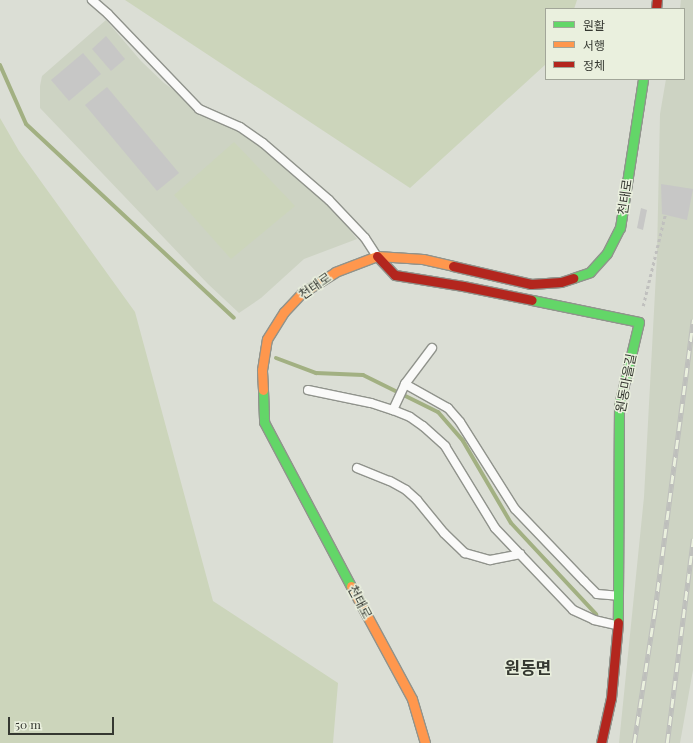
<!DOCTYPE html>
<meta charset="utf-8">
<style>
body{margin:0}
#map{position:relative;width:693px;height:743px;overflow:hidden;background:#dbded5;font-family:"Playfair Display","Noto Sans KR",serif}
div>[style]{position:absolute}
.built>*{inset:0;background:#cdd3c3}
.green>*{inset:0;background:#ccd5bb}
.stream>*{height:4px;margin:-2px;padding:0 2px;transform-origin:2px;border-radius:2px;background:#a2b082}
.building>*{inset:0;background:#c7c7c6}
.path>*{height:2.5px;margin-top:-1.25px;transform-origin:0;background:repeating-linear-gradient(90deg,#c0c0be 0 3px,transparent 0 6px)}
.roads{filter:drop-shadow(1px 0 #90938c) drop-shadow(-1px 0 #90938c) drop-shadow(0 1px #90938c) drop-shadow(0 -1px #90938c)}
.lane>*{height:8px;margin:-4px;padding:0 4px;transform-origin:4px;border-radius:4px;background:#fafaf9}
.fast>*{height:9px;margin:-4.5px;padding:0 4.5px;transform-origin:4.5px;border-radius:4.5px;background:#63d668}
.slow>*{height:9px;margin:-4.5px;padding:0 4.5px;transform-origin:4.5px;border-radius:4.5px;background:#ff974d}
.jam>*{height:9px;margin:-4.5px;padding:0 4.5px;transform-origin:4.5px;border-radius:4.5px;background:#b3261e}
.rail>*{height:4.5px;margin-top:-2.25px;transform-origin:0;background:repeating-linear-gradient(90deg,#eaf0de 0 9px,#bebfbc 0 18px);box-sizing:border-box;border-block:1px solid #bebfbc}
span{translate:-50% -50%;white-space:nowrap;text-align:center;line-height:1.15;-webkit-text-stroke:3px #eaf0de;paint-order:stroke}
.street-label{font-size:13px;color:#353831}
.district-label{font-size:17px;color:#353831;font-weight:700}
.legend{position:absolute;left:545px;top:8px;width:140px;height:72px;box-sizing:border-box;background:#eaf0de;border:1px solid #a2a699;margin:0;padding:5px 7px;list-style:none;font-size:12px;color:#353831}
.legend li{display:flex;align-items:center;gap:8px;height:20px}
.legend b{width:20px;border:1px solid #a2a699}
.scale{position:absolute;left:8px;top:717px;width:106px;height:18px;box-sizing:border-box;border:2px solid #353831;border-top:0;padding-left:5px;font-size:12px;line-height:14px;white-space:nowrap;color:#353831;-webkit-text-stroke:3px #eaf0de;paint-order:stroke}
</style>
<div id="map">
<div class="built">
<div style="clip-path:polygon(681px 0,693px 0,693px 670px,680px 743px,619px 743px,644px 497px,657px 255px,660px 114px,666px 79px,684px 79px,684px 9px,680px 9px)"></div>
<div style="clip-path:polygon(106px 20px,141px 61px,164px 83px,194px 105px,241px 129px,318px 195px,341px 218px,357px 239px,304px 259px,261px 298px,239px 313px,208px 284px,40px 108px,40px 86px,42px 76px)"></div>
</div>
<div class="green">
<div style="clip-path:polygon(125px 0,577px 0,574px 9px,546px 9px,546px 64px,410px 188px)"></div>
<div style="clip-path:polygon(0 118px,19px 151px,135px 312px,213px 601px,338px 683px,333px 743px,0 743px)"></div>
<div style="clip-path:polygon(234px 142px,295px 206px,231px 259px,174px 195px)"></div>
</div>
<div class="stream">
<div style="left:0;top:65px;width:64px;rotate:66.2deg"></div>
<div style="left:26px;top:124px;width:284px;rotate:43deg"></div>
<div style="left:276px;top:358px;width:43px;rotate:20.6deg"></div>
<div style="left:316px;top:373px;width:47px;rotate:2.4deg"></div>
<div style="left:363px;top:375px;width:84px;rotate:26.3deg"></div>
<div style="left:438px;top:412px;width:38px;rotate:49deg"></div>
<div style="left:463px;top:441px;width:95px;rotate:59.7deg"></div>
<div style="left:511px;top:523px;width:125px;rotate:47deg"></div>
</div>
<div class="building">
<div style="clip-path:polygon(106px 36px,125px 59px,111px 71px,92px 49px)"></div>
<div style="clip-path:polygon(83px 53px,101px 74px,69px 101px,51px 80px)"></div>
<div style="clip-path:polygon(107px 87px,179px 173px,157px 191px,85px 105px)"></div>
<div style="clip-path:polygon(661px 184px,693px 189px,687px 220px,662px 214px)"></div>
<div style="clip-path:polygon(641px 208px,647px 210px,643px 230px,637px 228px)"></div>
</div>
<div class="path">
<div style="left:643px;top:306px;width:94px;rotate:-76.4deg"></div>
</div>
<div class="roads">
<div class="lane">
<div style="left:92px;top:0;width:21px;rotate:41deg"></div>
<div style="left:108px;top:14px;width:132px;rotate:46.2deg"></div>
<div style="left:199px;top:109px;width:45px;rotate:23.7deg"></div>
<div style="left:240px;top:127px;width:28px;rotate:35deg"></div>
<div style="left:263px;top:143px;width:87px;rotate:40.8deg"></div>
<div style="left:329px;top:200px;width:52px;rotate:46.5deg"></div>
<div style="left:365px;top:238px;width:20px;rotate:57deg"></div>
<div style="left:432px;top:348px;width:45px;rotate:126.9deg"></div>
<div style="left:405px;top:384px;width:49px;rotate:29.2deg"></div>
<div style="left:448px;top:408px;width:18px;rotate:49deg"></div>
<div style="left:460px;top:422px;width:103px;rotate:57.7deg"></div>
<div style="left:515px;top:509px;width:100px;rotate:46.2deg"></div>
<div style="left:584px;top:581px;width:18px;rotate:45deg"></div>
<div style="left:597px;top:594px;width:21px;rotate:5deg"></div>
<div style="left:308px;top:390px;width:64px;rotate:11.7deg"></div>
<div style="left:371px;top:403px;width:23px;rotate:18deg"></div>
<div style="left:393px;top:410px;width:29px;rotate:-65deg"></div>
<div style="left:393px;top:410px;width:18px;rotate:22deg"></div>
<div style="left:410px;top:417px;width:16px;rotate:35deg"></div>
<div style="left:423px;top:426px;width:30px;rotate:42deg"></div>
<div style="left:445px;top:446px;width:96px;rotate:58.6deg"></div>
<div style="left:495px;top:528px;width:113px;rotate:46.4deg"></div>
<div style="left:573px;top:610px;width:23px;rotate:25deg"></div>
<div style="left:594px;top:620px;width:23px;rotate:13deg"></div>
<div style="left:357px;top:468px;width:35px;rotate:22deg"></div>
<div style="left:390px;top:481px;width:18px;rotate:29deg"></div>
<div style="left:406px;top:490px;width:15px;rotate:42deg"></div>
<div style="left:417px;top:500px;width:43px;rotate:50.7deg"></div>
<div style="left:444px;top:533px;width:29px;rotate:44deg"></div>
<div style="left:465px;top:553px;width:26px;rotate:16deg"></div>
<div style="left:490px;top:560px;width:31px;rotate:-11deg"></div>
</div>
<div class="fast">
<div style="left:573px;top:278px;width:18px;rotate:-19deg"></div>
<div style="left:590px;top:272px;width:25px;rotate:-48deg"></div>
<div style="left:607px;top:253px;width:28px;rotate:-63deg"></div>
<div style="left:620px;top:228px;width:151px;rotate:-81.2deg"></div>
<div style="left:532px;top:300px;width:109px;rotate:11.6deg"></div>
<div style="left:639px;top:322px;width:85px;rotate:103.5deg"></div>
<div style="left:619px;top:405px;width:217px;rotate:90.3deg"></div>
<div style="left:263px;top:390px;width:32px;rotate:88deg"></div>
<div style="left:264px;top:422px;width:186px;rotate:62.1deg"></div>
</div>
<div class="slow">
<div style="left:263px;top:390px;width:20px;rotate:-93deg"></div>
<div style="left:262px;top:370px;width:31px;rotate:-81deg"></div>
<div style="left:267px;top:339px;width:32px;rotate:-58deg"></div>
<div style="left:284px;top:312px;width:26px;rotate:-47deg"></div>
<div style="left:302px;top:293px;width:39px;rotate:-32deg"></div>
<div style="left:335px;top:272px;width:45px;rotate:-20.9deg"></div>
<div style="left:377px;top:256px;width:46px;rotate:3.7deg"></div>
<div style="left:423px;top:259px;width:31px;rotate:13deg"></div>
<div style="left:351px;top:586px;width:128px;rotate:61.6deg"></div>
<div style="left:412px;top:699px;width:46px;rotate:73.5deg"></div>
</div>
<div class="jam">
<div style="left:656px;top:9px;width:9px;rotate:-84deg"></div>
<div style="left:377px;top:256px;width:26px;rotate:47deg"></div>
<div style="left:395px;top:275px;width:69px;rotate:9.2deg"></div>
<div style="left:463px;top:286px;width:70px;rotate:11.5deg"></div>
<div style="left:453px;top:266px;width:80px;rotate:13deg"></div>
<div style="left:531px;top:284px;width:30px;rotate:-4deg"></div>
<div style="left:561px;top:282px;width:13px;rotate:-18deg"></div>
<div style="left:601px;top:743px;width:46px;rotate:-77.5deg"></div>
<div style="left:611px;top:698px;width:76px;rotate:-84.7deg"></div>
</div>
</div>
<div class="rail">
<div style="left:634px;top:743px;width:136px;rotate:-81.1deg"></div>
<div style="left:655px;top:609px;width:292px;rotate:-82.5deg"></div>
<div style="left:667px;top:743px;width:206px;rotate:-82.7deg"></div>
</div>
<div class="street-label">
<span style="left:625px;top:197px;rotate:-82deg">천태로</span>
<span style="left:315px;top:286px;rotate:-35deg">천태로</span>
<span style="left:626px;top:383px;rotate:-79deg">원동마을길</span>
<span style="left:360px;top:602px;rotate:62deg">천태로</span>
</div>
<div class="district-label">
<span style="left:528px;top:668px">원동면</span>
</div>
<ul class="legend">
<li><b style="height:5px;background:#63d668"></b>원활</li>
<li><b style="height:5px;background:#ff974d"></b>서행</li>
<li><b style="height:5px;background:#b3261e"></b>정체</li>
</ul>
<div class="scale">50 m</div>
</div>
